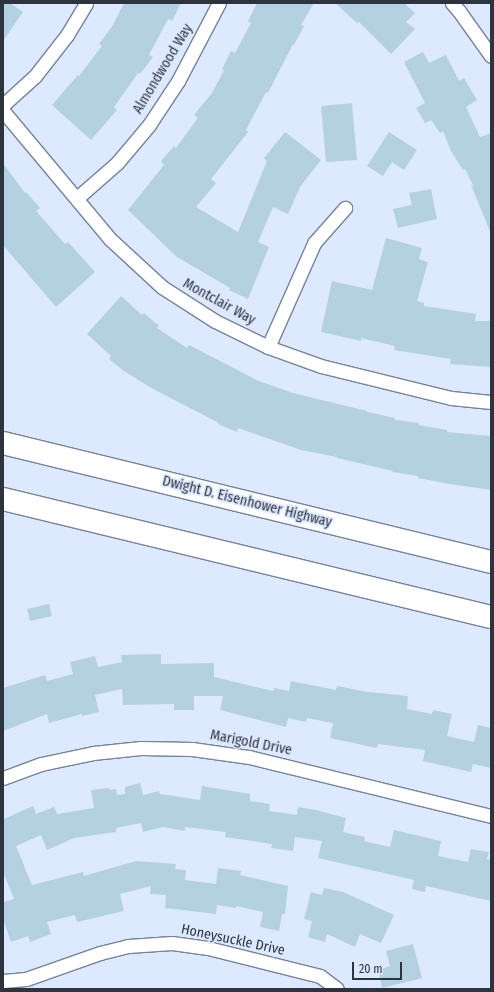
<!DOCTYPE html>
<style>
body{margin:0}
#map{position:relative;width:494px;height:992px;overflow:hidden;background:#dde9ff;font-family:"Fira Sans Condensed",sans-serif}
div>[style]{position:absolute}
.building>*{inset:0;background:#b3d1e1}
.roads{filter:drop-shadow(1px 0 #75839b) drop-shadow(-1px 0 #75839b) drop-shadow(0 1px #75839b) drop-shadow(0 -1px #75839b)}
.minor>*{height:13px;margin:-6.5px;padding:0 6.5px;transform-origin:6.5px;border-radius:6.5px;background:#fff}
.motorway>*{height:22px;margin:-11px;padding:0 11px;transform-origin:11px;border-radius:11px;background:#fff}
span{translate:-50% -50%;white-space:nowrap;text-align:center;line-height:1.15;-webkit-text-stroke:3.5px #dde9ff;paint-order:stroke}
.street-label{font-size:14px;color:#2e343e}
.frame{position:absolute;inset:0;border:4px solid #2e343e;pointer-events:none}
.scale{position:absolute;left:352px;top:962px;width:50px;height:18px;box-sizing:border-box;border:2px solid #2e343e;border-top:0;padding-left:5px;font-size:12px;line-height:14px;white-space:nowrap;color:#2e343e;-webkit-text-stroke:3px #dde9ff;paint-order:stroke}
</style>
<div id="map">
<div class="building">
<div style="clip-path:polygon(3px 3px,10px 3px,23px 12px,3px 41px)"></div>
<div style="clip-path:polygon(124px 3px,181px 3px,172px 21px,168px 19px,149px 55px,153px 57px,140px 74px,138px 73px,114px 107px,117px 110px,91px 140px,52px 105px,78px 75px,79px 76px,102px 46px,99px 44px,113px 25px)"></div>
<div style="clip-path:polygon(257px 3px,314px 3px,301px 25px,304px 26px,294px 45px,293px 44px,268px 93px,266px 92px,246px 130px,248px 132px,211px 179px,216px 183px,196px 207px,238px 232px,267px 161px,264px 158px,285px 132px,321px 160px,300px 187px,288px 214px,273px 207px,258px 242px,269px 247px,248px 299px,229px 290px,230px 288px,177px 257px,128px 210px,164px 165px,161px 161px,174px 146px,176px 148px,198px 118px,194px 115px,212px 93px,224px 70px,222px 69px,231px 51px,235px 53px,251px 23px,248px 21px)"></div>
<div style="clip-path:polygon(335px 3px,404px 3px,415px 13px,406px 22px,415px 29px,391px 54px,359px 22px,357px 23px)"></div>
<div style="clip-path:polygon(423px 52px,429px 63px,446px 55px,459px 81px,464px 78px,477px 100px,466px 107px,480px 137px,491px 133px,491px 234px,471px 185px,474px 187px,465px 169px,463px 170px,451px 151px,443px 131px,440px 133px,431px 120px,425px 123px,416px 108px,425px 103px,404px 62px)"></div>
<div style="clip-path:polygon(352px 103px,357px 160px,326px 162px,321px 106px)"></div>
<div style="clip-path:polygon(389px 132px,417px 150px,404px 170px,392px 162px,383px 176px,367px 166px)"></div>
<div style="clip-path:polygon(3px 163px,25px 193px,26px 192px,40px 208px,36px 211px,65px 244px,68px 242px,95px 272px,56px 307px,3px 245px)"></div>
<div style="clip-path:polygon(431px 189px,437px 219px,398px 228px,393px 209px,412px 205px,409px 193px)"></div>
<div style="clip-path:polygon(386px 238px,422px 248px,419px 259px,428px 262px,417px 301px,424px 303px,424px 306px,476px 314px,475px 321px,491px 321px,491px 367px,450px 364px,451px 359px,394px 350px,395px 346px,361px 338px,361px 341px,321px 332px,332px 281px,372px 290px)"></div>
<div style="clip-path:polygon(121px 296px,142px 315px,144px 313px,159px 326px,157px 328px,187px 348px,189px 345px,259px 381px,293px 393px,367px 411px,367px 412px,395px 418px,394px 420px,419px 423px,419px 425px,447px 430px,447px 432px,491px 436px,491px 490px,450px 484px,418px 478px,418px 476px,392px 472px,393px 471px,337px 458px,337px 457px,301px 450px,238px 428px,237px 432px,218px 424px,219px 423px,153px 389px,124px 371px,109px 359px,111px 356px,87px 334px)"></div>
<div style="clip-path:polygon(49px 604px,52px 616px,30px 621px,27px 609px)"></div>
<div style="clip-path:polygon(161px 654px,161px 664px,214px 663px,214px 677px,273px 691px,274px 688px,289px 691px,291px 681px,336px 690px,337px 686px,368px 692px,408px 696px,407px 709px,432px 714px,433px 710px,452px 714px,447px 736px,474px 742px,478px 725px,491px 728px,491px 768px,473px 764px,471px 772px,423px 761px,425px 750px,378px 744px,377px 748px,330px 738px,333px 723px,307px 718px,306px 722px,288px 718px,286px 727px,220px 710px,223px 696px,194px 696px,194px 710px,174px 710px,174px 704px,123px 705px,122px 689px,95px 695px,99px 712px,82px 716px,82px 714px,49px 723px,47px 714px,3px 731px,3px 688px,45px 675px,47px 681px,73px 674px,70px 662px,95px 656px,98px 667px,122px 662px,121px 655px)"></div>
<div style="clip-path:polygon(140px 783px,143px 795px,159px 791px,160px 794px,200px 800px,202px 786px,250px 794px,250px 801px,270px 804px,269px 811px,297px 815px,298px 807px,316px 810px,346px 818px,343px 832px,365px 837px,364px 841px,390px 847px,394px 830px,441px 841px,438px 856px,468px 862px,471px 849px,489px 852px,487px 859px,491px 860px,491px 901px,426px 886px,425px 892px,412px 889px,414px 880px,318px 858px,322px 841px,295px 837px,293px 851px,271px 848px,272px 844px,225px 837px,226px 832px,185px 827px,185px 831px,163px 827px,143px 832px,141px 823px,116px 828px,116px 832px,74px 838px,47px 850px,41px 835px,16px 846px,32px 885px,83px 872px,84px 876px,136px 861px,176px 864px,175px 869px,186px 870px,185px 880px,216px 884px,218px 868px,241px 871px,240px 875px,288px 886px,285px 914px,282px 914px,279px 931px,260px 927px,263px 912px,236px 906px,236px 908px,217px 905px,216px 914px,165px 908px,166px 895px,150px 894px,151px 886px,120px 894px,124px 911px,77px 922px,75px 915px,47px 922px,51px 934px,30px 942px,28px 936px,11px 942px,3px 919px,3px 902px,14px 899px,3px 872px,3px 817px,4px 819px,33px 806px,36px 814px,54px 807px,57px 814px,94px 808px,91px 790px,109px 788px,110px 790px,116px 789px,117px 795px,125px 794px,125px 787px)"></div>
<div style="clip-path:polygon(324px 888px,343px 892px,394px 915px,381px 943px,360px 934px,355px 947px,327px 934px,325px 942px,308px 937px,312px 921px,304px 919px,311px 892px,322px 895px)"></div>
<div style="clip-path:polygon(413px 944px,422px 978px,382px 988px,378px 970px,390px 966px,386px 951px)"></div>
</div>
<div class="roads">
<div class="minor">
<div style="left:452px;top:3px;width:11px;rotate:49deg"></div>
<div style="left:459px;top:11px;width:55px;rotate:54.6deg"></div>
<div style="left:3px;top:105px;width:43px;rotate:-42.2deg"></div>
<div style="left:35px;top:76px;width:52px;rotate:-52deg"></div>
<div style="left:67px;top:35px;width:37px;rotate:-59deg"></div>
<div style="left:3px;top:111px;width:167px;rotate:50.1deg"></div>
<div style="left:110px;top:239px;width:71px;rotate:42.7deg"></div>
<div style="left:162px;top:287px;width:63px;rotate:32.7deg"></div>
<div style="left:215px;top:321px;width:59px;rotate:26.1deg"></div>
<div style="left:268px;top:347px;width:56px;rotate:19.7deg"></div>
<div style="left:321px;top:366px;width:134px;rotate:13.8deg"></div>
<div style="left:451px;top:398px;width:40px;rotate:5.7deg"></div>
<div style="left:77px;top:198px;width:53px;rotate:-41.2deg"></div>
<div style="left:117px;top:163px;width:50px;rotate:-49.9deg"></div>
<div style="left:149px;top:125px;width:53px;rotate:-56.6deg"></div>
<div style="left:178px;top:81px;width:88px;rotate:-62.3deg"></div>
<div style="left:268px;top:347px;width:114px;rotate:-66.1deg"></div>
<div style="left:314px;top:243px;width:47px;rotate:-48.5deg"></div>
<div style="left:3px;top:778px;width:40px;rotate:-20.2deg"></div>
<div style="left:41px;top:764px;width:53px;rotate:-11.9deg"></div>
<div style="left:93px;top:753px;width:48px;rotate:-5.9deg"></div>
<div style="left:141px;top:748px;width:51px;rotate:1.1deg"></div>
<div style="left:192px;top:749px;width:58px;rotate:8deg"></div>
<div style="left:249px;top:757px;width:249px;rotate:13.7deg"></div>
<div style="left:3px;top:981px;width:23px;rotate:-5deg"></div>
<div style="left:26px;top:979px;width:78px;rotate:-19.4deg"></div>
<div style="left:100px;top:953px;width:29px;rotate:-14deg"></div>
<div style="left:128px;top:946px;width:44px;rotate:-3.9deg"></div>
<div style="left:172px;top:943px;width:36px;rotate:8deg"></div>
<div style="left:208px;top:948px;width:115px;rotate:14deg"></div>
<div style="left:320px;top:976px;width:21px;rotate:37deg"></div>
</div>
<div class="motorway">
<div style="left:3px;top:443px;width:502px;rotate:13.7deg"></div>
<div style="left:3px;top:499px;width:502px;rotate:13.59deg"></div>
</div>
</div>
<div class="street-label">
<span style="left:163px;top:69px;rotate:-59deg">Almondwood Way</span>
<span style="left:219px;top:302px;rotate:29deg">Montclair Way</span>
<span style="left:247px;top:502px;rotate:14deg">Dwight D. Eisenhower Highway</span>
<span style="left:251px;top:743px;rotate:11deg">Marigold Drive</span>
<span style="left:233px;top:940px;rotate:12deg">Honeysuckle Drive</span>
</div>
<div class="frame"></div>
<div class="scale">20 m</div>
</div>
